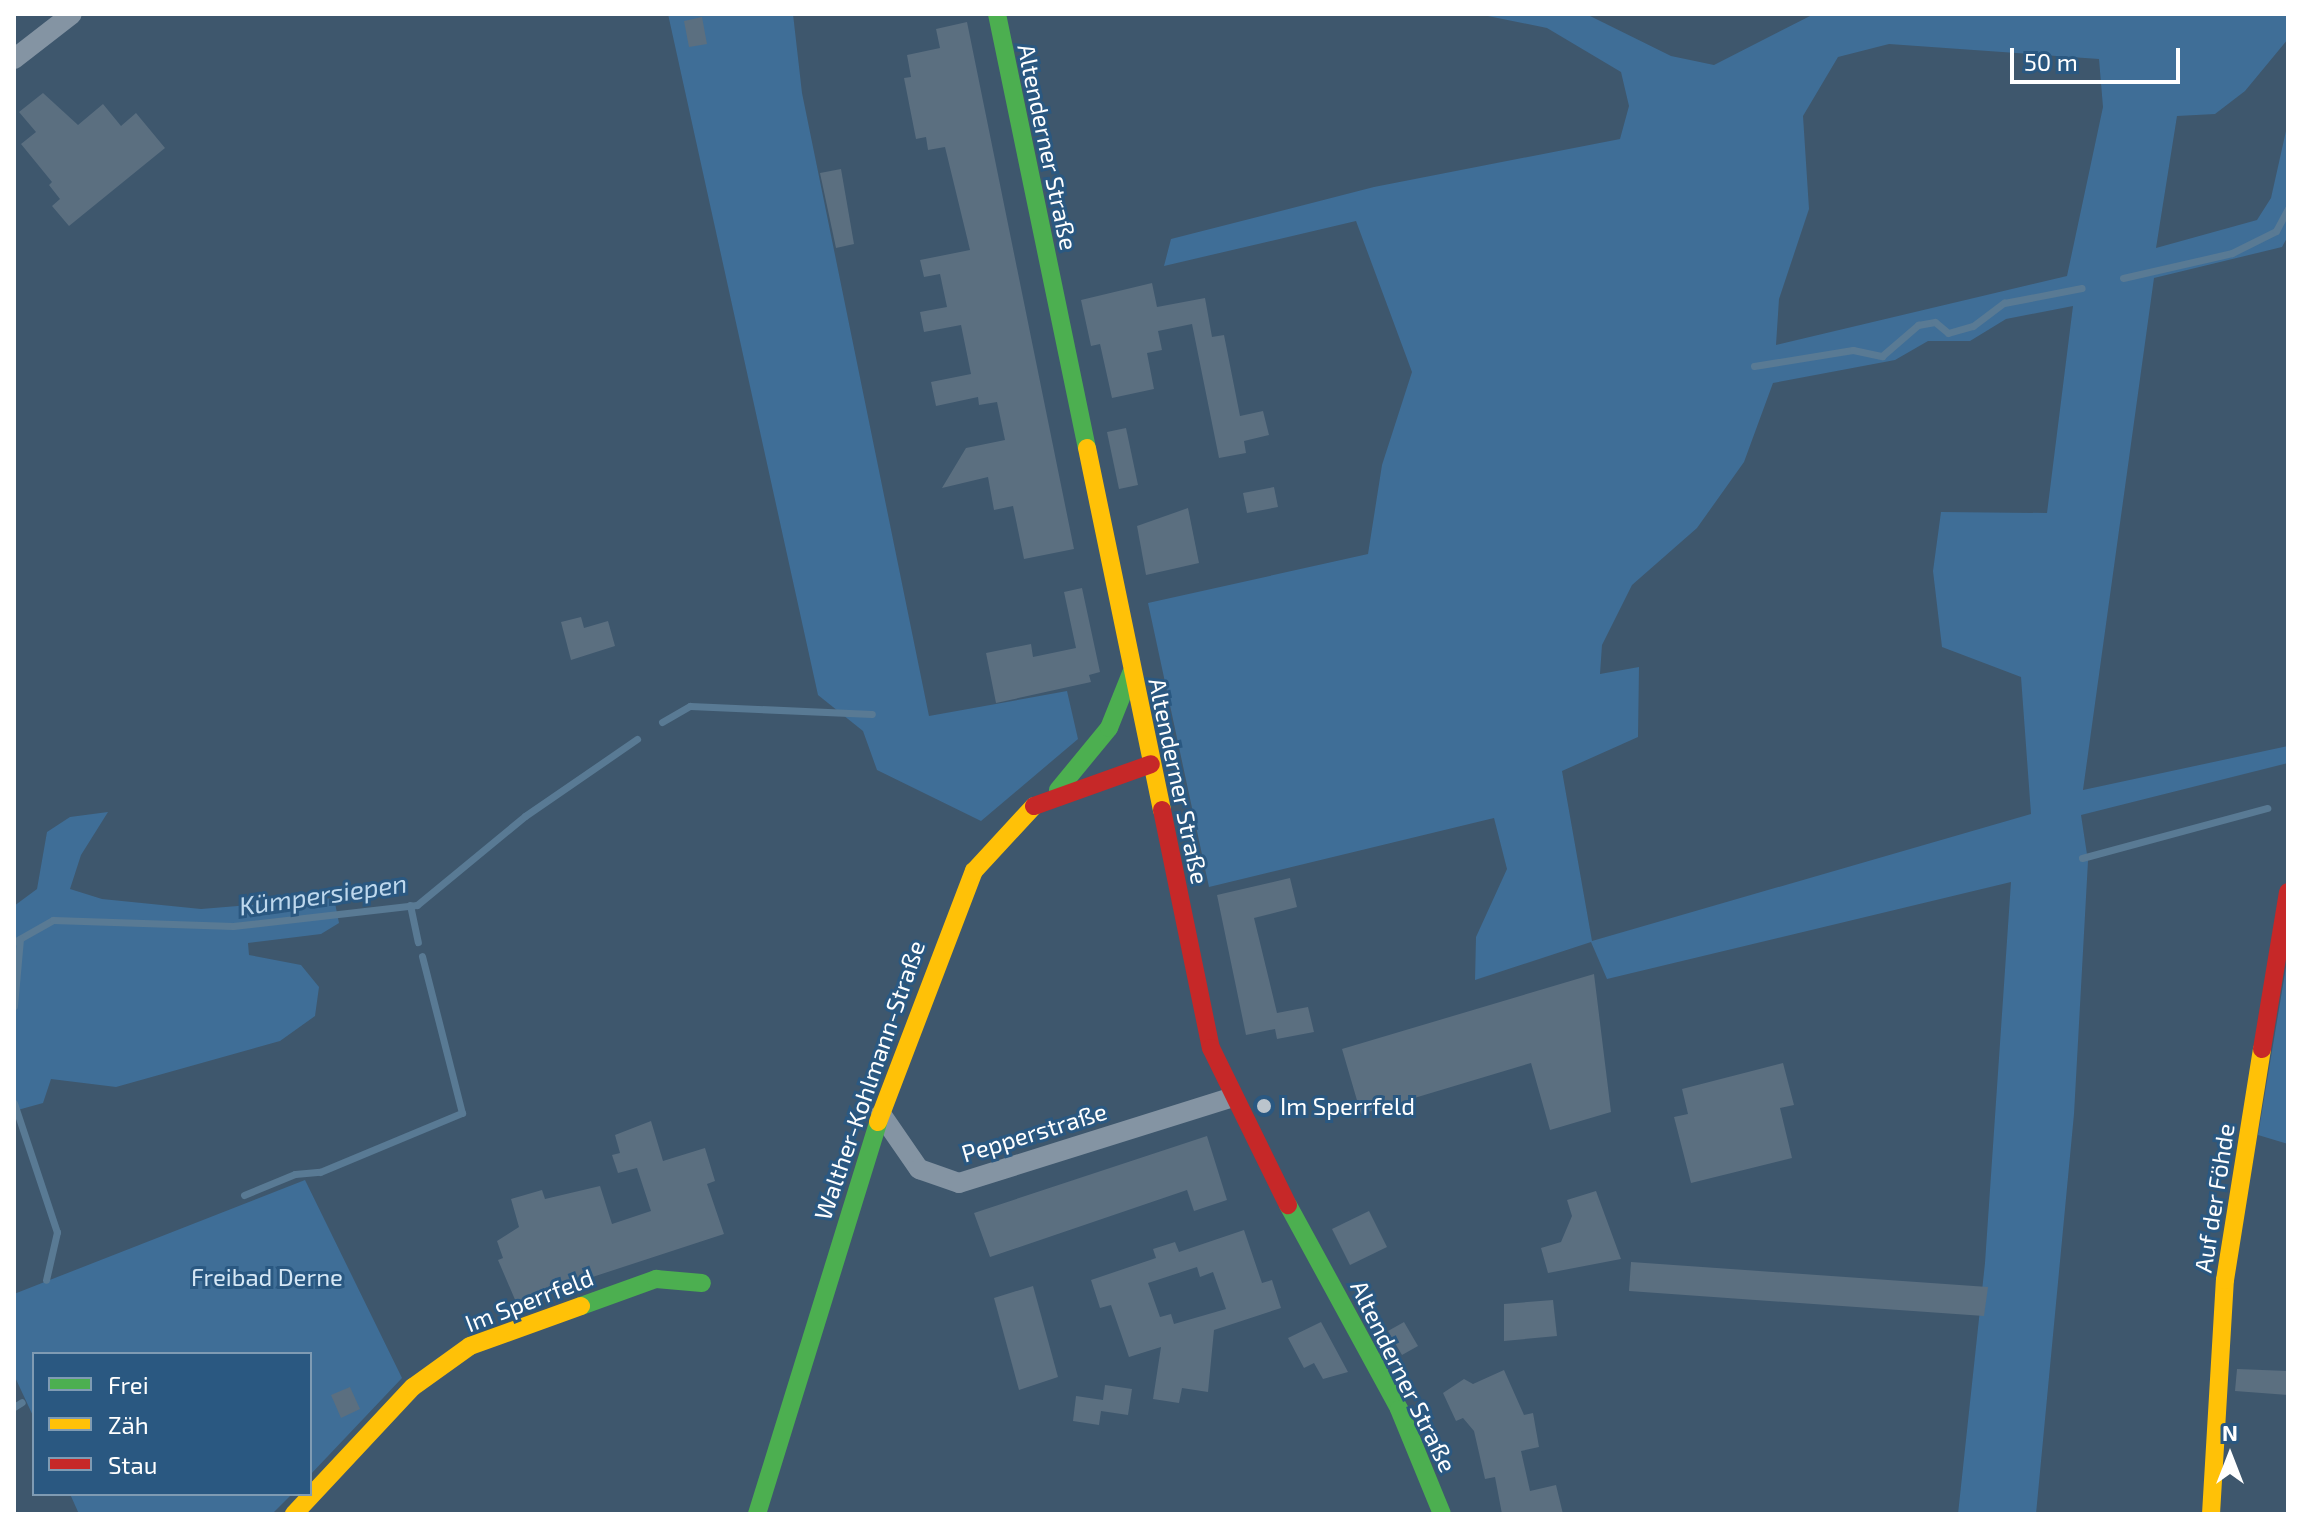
<!DOCTYPE html>
<meta charset="utf-8">
<style>
body{margin:0}
#map{position:relative;width:2302px;height:1528px;overflow:hidden;background:#3e576d;font-family:"Exo 2",sans-serif}
div>[style]{position:absolute}
.green>*{inset:0;background:#3f6e97}
.stream>*{height:7px;margin:-3.5px;padding:0 3.5px;transform-origin:3.5px;border-radius:3.5px;background:#597a94}
.building>*{inset:0;background:#5b6f80}
.street>*{height:20px;margin:-10px;padding:0 10px;transform-origin:10px;border-radius:10px;background:#8494a3}
.fast>*{height:18px;margin:-9px;padding:0 9px;transform-origin:9px;border-radius:9px;background:#4caf50}
.slow>*{height:18px;margin:-9px;padding:0 9px;transform-origin:9px;border-radius:9px;background:#ffc107}
.jam>*{height:18px;margin:-9px;padding:0 9px;transform-origin:9px;border-radius:9px;background:#c62828}
.dots>*{width:22px;height:22px;translate:-50% -50%;box-sizing:border-box;border:4px solid #2a5881;border-radius:50%}
span{translate:-50% -50%;white-space:nowrap;text-align:center;line-height:1.15;-webkit-text-stroke:6px #2a5881;paint-order:stroke}
.street-label{font-size:24px;color:#fff}
.poi-label{font-size:24px;color:#fff}
.left{translate:0 -50%;text-align:left}
.park-label{font-size:24px;color:#d5e7f5}
.water-label{font-size:26px;color:#bed8ed;font-style:italic}
.frame{position:absolute;inset:0;border:16px solid #fff;pointer-events:none}
.legend{position:absolute;left:32px;top:1352px;width:280px;height:144px;box-sizing:border-box;background:#2a5881;border:2px solid #7f9bb3;margin:0;padding:10px 14px;list-style:none;font-size:24px;color:#fff}
.legend li{display:flex;align-items:center;gap:16px;height:40px}
.legend b{width:40px;border:2px solid #7f9bb3}
.north{position:absolute;left:2190px;top:1416px;width:80px;height:80px;-webkit-text-stroke:6px #2a5881;paint-order:stroke;rotate:0deg;font-size:22px;font-weight:700;line-height:32px;text-align:center;color:#fff}
.north::after{content:'';display:block;margin:auto;width:28px;height:36px;background:#fff;clip-path:polygon(50% 0,100% 100%,50% 72%,0 100%)}
.scale{position:absolute;left:2010px;top:48px;width:170px;height:36px;box-sizing:border-box;border:4px solid #fff;border-top:0;padding-left:10px;font-size:24px;line-height:28px;white-space:nowrap;color:#fff;-webkit-text-stroke:6px #2a5881;paint-order:stroke}
</style>
<div id="map">
<div class="green">
<div style="clip-path:polygon(668px 14px,793px 14px,802px 93px,929px 716px,1067px 691px,1078px 739px,981px 821px,877px 770px,863px 731px,818px 695px)"></div>
<div style="clip-path:polygon(evenodd,1478px 14px,1586px 14px,1671px 56px,1714px 65px,1814px 14px,2288px 14px,2288px 39px,2245px 91px,2215px 114px,2177px 116px,2156px 248px,2257px 220px,2271px 198px,2288px 122px,2288px 236px,2282px 247px,2154px 278px,2083px 790px,2288px 746px,2288px 763px,2081px 815px,2088px 861px,2074px 1114px,2036px 1514px,1958px 1514px,1985px 1263px,2011px 882px,1607px 979px,1591px 942px,1475px 980px,1476px 937px,1507px 869px,1494px 818px,1209px 887px,1148px 603px,1368px 554px,1382px 465px,1412px 372px,1356px 221px,1164px 266px,1171px 239px,1374px 187px,1620px 139px,1629px 106px,1621px 72px,1547px 28px,1478px 14px,1889px 44px,2099px 59px,2103px 107px,2067px 276px,1776px 345px,1779px 299px,1809px 209px,1803px 116px,1838px 57px,1889px 44px,1478px 14px,2073px 306px,2047px 513px,1941px 512px,1933px 571px,1942px 647px,2021px 677px,2031px 814px,1592px 941px,1562px 771px,1638px 737px,1639px 667px,1600px 674px,1602px 645px,1632px 585px,1697px 528px,1744px 462px,1773px 383px,1895px 360px,1928px 341px,1970px 341px,2006px 319px,2073px 306px)"></div>
<div style="clip-path:polygon(108px 812px,81px 855px,70px 889px,102px 899px,201px 909px,334px 898px,339px 923px,321px 934px,248px 943px,249px 955px,301px 965px,319px 987px,315px 1016px,280px 1041px,116px 1087px,51px 1079px,43px 1103px,14px 1111px,14px 906px,37px 889px,47px 832px,70px 817px)"></div>
<div style="clip-path:polygon(2288px 955px,2288px 1144px,2258px 1135px)"></div>
<div style="clip-path:polygon(305px 1180px,402px 1378px,310px 1475px,310px 1354px,34px 1354px,34px 1418px,14px 1375px,14px 1294px)"></div>
<div style="clip-path:polygon(70px 1494px,292px 1494px,272px 1514px,79px 1514px)"></div>
</div>
<div class="stream">
<div style="left:2123px;top:278px;width:112px;rotate:-12.9deg"></div>
<div style="left:2232px;top:253px;width:49px;rotate:-26.6deg"></div>
<div style="left:2276px;top:231px;width:26px;rotate:-62deg"></div>
<div style="left:1754px;top:366px;width:100px;rotate:-9.2deg"></div>
<div style="left:1853px;top:350px;width:30px;rotate:12deg"></div>
<div style="left:1882px;top:356px;width:48px;rotate:-40.7deg"></div>
<div style="left:1918px;top:325px;width:17px;rotate:-10deg"></div>
<div style="left:1935px;top:322px;width:17px;rotate:40deg"></div>
<div style="left:1948px;top:333px;width:26px;rotate:-16deg"></div>
<div style="left:1973px;top:326px;width:39px;rotate:-37deg"></div>
<div style="left:2004px;top:303px;width:79px;rotate:-10.9deg"></div>
<div style="left:662px;top:722px;width:32px;rotate:-30deg"></div>
<div style="left:690px;top:706px;width:182px;rotate:2.5deg"></div>
<div style="left:2082px;top:858px;width:192px;rotate:-15.1deg"></div>
<div style="left:410px;top:905px;width:38px;rotate:78deg"></div>
<div style="left:14px;top:942px;width:45px;rotate:-29.4deg"></div>
<div style="left:53px;top:920px;width:180px;rotate:1.9deg"></div>
<div style="left:233px;top:926px;width:185px;rotate:-6.5deg"></div>
<div style="left:417px;top:905px;width:140px;rotate:-39.5deg"></div>
<div style="left:525px;top:816px;width:136px;rotate:-34.5deg"></div>
<div style="left:14px;top:1006px;width:67px;rotate:-84.9deg"></div>
<div style="left:14px;top:1103px;width:136px;rotate:71.6deg"></div>
<div style="left:57px;top:1232px;width:49px;rotate:102.9deg"></div>
<div style="left:244px;top:1195px;width:55px;rotate:-22.4deg"></div>
<div style="left:295px;top:1174px;width:25px;rotate:-5deg"></div>
<div style="left:320px;top:1172px;width:154px;rotate:-22.6deg"></div>
<div style="left:462px;top:1113px;width:162px;rotate:-104.3deg"></div>
<div style="left:14px;top:1407px;width:9px;rotate:-32deg"></div>
</div>
<div class="building">
<div style="clip-path:polygon(702px 17px,707px 44px,689px 47px,684px 21px)"></div>
<div style="clip-path:polygon(967px 22px,1074px 549px,1024px 559px,1013px 506px,994px 510px,988px 477px,942px 488px,966px 448px,1005px 440px,997px 402px,979px 405px,978px 397px,936px 406px,931px 382px,971px 374px,961px 325px,924px 332px,920px 312px,947px 307px,940px 274px,924px 277px,920px 260px,970px 250px,945px 147px,928px 150px,926px 137px,916px 139px,904px 78px,911px 77px,907px 55px,940px 48px,936px 29px)"></div>
<div style="clip-path:polygon(43px 93px,78px 125px,103px 104px,121px 126px,136px 113px,165px 148px,69px 226px,52px 206px,60px 199px,49px 185px,52px 182px,21px 144px,36px 132px,19px 112px)"></div>
<div style="clip-path:polygon(841px 169px,854px 244px,836px 248px,820px 173px)"></div>
<div style="clip-path:polygon(1152px 283px,1157px 307px,1205px 298px,1212px 337px,1224px 335px,1240px 416px,1263px 411px,1269px 435px,1244px 441px,1246px 453px,1219px 458px,1192px 324px,1158px 331px,1162px 350px,1147px 353px,1154px 389px,1112px 398px,1100px 344px,1091px 346px,1081px 300px)"></div>
<div style="clip-path:polygon(1126px 428px,1138px 485px,1119px 489px,1107px 432px)"></div>
<div style="clip-path:polygon(1274px 487px,1278px 507px,1247px 513px,1243px 493px)"></div>
<div style="clip-path:polygon(1188px 508px,1199px 563px,1146px 575px,1137px 526px)"></div>
<div style="clip-path:polygon(1082px 588px,1100px 672px,1089px 675px,1091px 682px,996px 703px,986px 653px,1031px 644px,1033px 657px,1076px 648px,1064px 592px)"></div>
<div style="clip-path:polygon(581px 617px,584px 628px,608px 621px,615px 646px,571px 660px,561px 622px)"></div>
<div style="clip-path:polygon(1290px 878px,1297px 907px,1254px 918px,1277px 1013px,1308px 1007px,1314px 1032px,1277px 1039px,1275px 1029px,1246px 1035px,1217px 895px)"></div>
<div style="clip-path:polygon(1594px 974px,1611px 1112px,1550px 1130px,1531px 1063px,1361px 1114px,1342px 1049px)"></div>
<div style="clip-path:polygon(1783px 1063px,1794px 1105px,1780px 1108px,1792px 1158px,1691px 1183px,1674px 1117px,1688px 1114px,1682px 1089px)"></div>
<div style="clip-path:polygon(651px 1121px,663px 1161px,705px 1148px,715px 1181px,707px 1184px,724px 1234px,516px 1302px,498px 1260px,503px 1258px,497px 1241px,519px 1227px,511px 1199px,542px 1190px,545px 1199px,600px 1186px,612px 1224px,651px 1211px,637px 1168px,618px 1173px,612px 1155px,620px 1153px,615px 1135px)"></div>
<div style="clip-path:polygon(1207px 1136px,1227px 1200px,1194px 1211px,1187px 1190px,990px 1257px,974px 1213px)"></div>
<div style="clip-path:polygon(1596px 1191px,1621px 1259px,1548px 1273px,1541px 1248px,1561px 1242px,1572px 1216px,1567px 1200px)"></div>
<div style="clip-path:polygon(1369px 1211px,1387px 1247px,1350px 1265px,1332px 1229px)"></div>
<div style="clip-path:polygon(evenodd,1244px 1230px,1262px 1283px,1272px 1280px,1281px 1308px,1214px 1330px,1208px 1392px,1182px 1388px,1179px 1403px,1153px 1399px,1161px 1347px,1129px 1357px,1111px 1305px,1100px 1308px,1091px 1280px,1156px 1258px,1153px 1249px,1175px 1242px,1179px 1252px,1244px 1230px,1197px 1267px,1200px 1277px,1213px 1272px,1226px 1309px,1174px 1324px,1171px 1314px,1160px 1317px,1148px 1283px,1197px 1267px)"></div>
<div style="clip-path:polygon(1631px 1262px,1988px 1287px,1984px 1316px,1629px 1291px)"></div>
<div style="clip-path:polygon(1033px 1286px,1058px 1377px,1019px 1390px,994px 1298px)"></div>
<div style="clip-path:polygon(1553px 1300px,1557px 1336px,1504px 1341px,1504px 1304px)"></div>
<div style="clip-path:polygon(1321px 1322px,1348px 1372px,1323px 1379px,1314px 1363px,1304px 1368px,1288px 1338px)"></div>
<div style="clip-path:polygon(1404px 1322px,1418px 1346px,1402px 1355px,1388px 1331px)"></div>
<div style="clip-path:polygon(2237px 1369px,2288px 1371px,2288px 1395px,2235px 1391px)"></div>
<div style="clip-path:polygon(1504px 1370px,1524px 1415px,1533px 1413px,1539px 1447px,1521px 1451px,1530px 1491px,1556px 1485px,1563px 1514px,1502px 1514px,1495px 1477px,1485px 1479px,1474px 1431px,1463px 1418px,1456px 1421px,1443px 1393px,1464px 1379px,1473px 1384px)"></div>
<div style="clip-path:polygon(1105px 1385px,1132px 1389px,1128px 1415px,1101px 1411px,1099px 1425px,1073px 1421px,1076px 1396px,1103px 1400px)"></div>
<div style="clip-path:polygon(350px 1387px,360px 1409px,341px 1418px,331px 1395px)"></div>
</div>
<div class="street">
<div style="left:14px;top:59px;width:73px;rotate:-37.8deg"></div>
<div style="left:881px;top:1114px;width:67px;rotate:55.4deg"></div>
<div style="left:919px;top:1169px;width:42px;rotate:19.3deg"></div>
<div style="left:959px;top:1183px;width:284px;rotate:-17.4deg"></div>
</div>
<div class="fast">
<div style="left:997px;top:14px;width:443px;rotate:78.3deg"></div>
<div style="left:1058px;top:790px;width:80px;rotate:-50.6deg"></div>
<div style="left:1109px;top:728px;width:59px;rotate:-68.2deg"></div>
<div style="left:1288px;top:1205px;width:232px;rotate:61.4deg"></div>
<div style="left:1399px;top:1409px;width:113px;rotate:67.7deg"></div>
<div style="left:581px;top:1306px;width:80px;rotate:-19.8deg"></div>
<div style="left:656px;top:1279px;width:46px;rotate:5deg"></div>
<div style="left:757px;top:1514px;width:410px;rotate:-72.8deg"></div>
</div>
<div class="slow">
<div style="left:1087px;top:448px;width:370px;rotate:78.3deg"></div>
<div style="left:878px;top:1122px;width:269px;rotate:-69.1deg"></div>
<div style="left:974px;top:871px;width:88px;rotate:-47.3deg"></div>
<div style="left:294px;top:1514px;width:174px;rotate:-46.9deg"></div>
<div style="left:413px;top:1387px;width:70px;rotate:-35.7deg"></div>
<div style="left:470px;top:1346px;width:118px;rotate:-19.8deg"></div>
<div style="left:2211px;top:1514px;width:234px;rotate:-86.6deg"></div>
<div style="left:2225px;top:1280px;width:234px;rotate:-80.9deg"></div>
</div>
<div class="jam">
<div style="left:1034px;top:806px;width:124px;rotate:-19.7deg"></div>
<div style="left:1162px;top:810px;width:243px;rotate:78.4deg"></div>
<div style="left:1211px;top:1048px;width:175px;rotate:63.9deg"></div>
<div style="left:2262px;top:1049px;width:159px;rotate:-80.6deg"></div>
</div>
<div class="dots">
<div style="left:1264px;top:1106px;background:#bbc4cc"></div>
</div>
<div class="street-label">
<span style="left:1048px;top:147px;rotate:78deg">Altenderner Straße</span>
<span style="left:1179px;top:781px;rotate:78deg">Altenderner Straße</span>
<span style="left:869px;top:1080px;rotate:-71deg">Walther-Kohlmann-Straße</span>
<span style="left:1034px;top:1132px;rotate:-17deg">Pepperstraße</span>
<span style="left:2214px;top:1198px;rotate:-81deg">Auf der Föhde</span>
<span style="left:529px;top:1300px;rotate:-21deg">Im Sperrfeld</span>
<span style="left:1404px;top:1376px;rotate:64deg">Altenderner Straße</span>
</div>
<div class="poi-label">
<span class="left" style="left:1280px;top:1106px">Im Sperrfeld</span>
</div>
<div class="park-label">
<span style="left:267px;top:1277px">Freibad Derne</span>
</div>
<div class="water-label">
<span style="left:323px;top:894px;rotate:-8deg">Kümpersiepen</span>
</div>
<div class="frame"></div>
<ul class="legend">
<li><b style="height:10px;background:#4caf50"></b>Frei</li>
<li><b style="height:10px;background:#ffc107"></b>Zäh</li>
<li><b style="height:10px;background:#c62828"></b>Stau</li>
</ul>
<div class="north">N</div>
<div class="scale">50 m</div>
</div>
